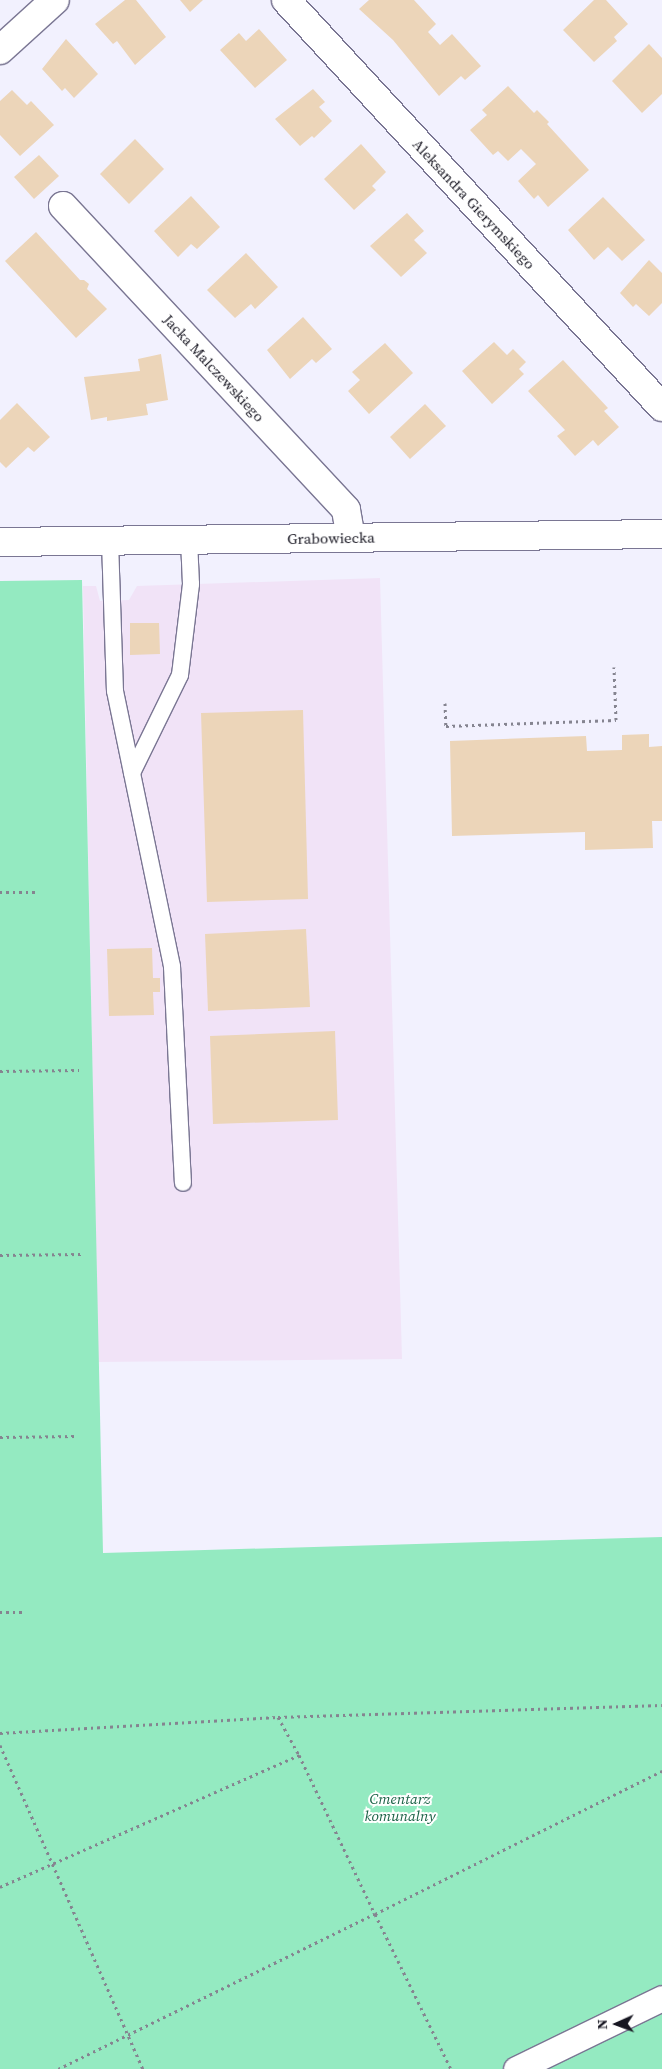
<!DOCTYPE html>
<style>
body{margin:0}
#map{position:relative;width:662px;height:2069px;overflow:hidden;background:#f2f1fe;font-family:"Source Serif 4",serif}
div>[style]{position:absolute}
.commercial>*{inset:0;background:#f1e3f7}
.green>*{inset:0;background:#94eac1}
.building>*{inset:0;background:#ecd5b9}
.path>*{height:3px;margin-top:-1.5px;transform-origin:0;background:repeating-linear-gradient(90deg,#858490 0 2.5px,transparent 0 6.5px)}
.roads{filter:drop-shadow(1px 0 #7a7693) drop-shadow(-1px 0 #7a7693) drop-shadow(0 1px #7a7693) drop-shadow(0 -1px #7a7693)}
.service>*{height:16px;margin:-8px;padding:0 8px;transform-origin:8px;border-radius:8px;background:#fff}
.pedestrian>*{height:25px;margin:-12.5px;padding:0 12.5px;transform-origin:12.5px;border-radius:12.5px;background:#fff}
.minor>*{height:28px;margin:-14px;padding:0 14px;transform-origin:14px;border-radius:14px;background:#fff}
.tertiary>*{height:28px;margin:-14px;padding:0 14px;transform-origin:14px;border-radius:14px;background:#fff}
span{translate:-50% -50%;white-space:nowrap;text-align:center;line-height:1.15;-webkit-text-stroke:4px #fff;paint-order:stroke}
.street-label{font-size:15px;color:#171621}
.park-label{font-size:15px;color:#1a6246;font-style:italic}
.north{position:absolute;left:592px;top:1999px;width:50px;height:50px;-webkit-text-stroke:4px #fff;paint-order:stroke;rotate:268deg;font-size:14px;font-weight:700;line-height:20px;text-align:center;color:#171621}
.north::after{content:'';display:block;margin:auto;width:18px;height:22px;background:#171621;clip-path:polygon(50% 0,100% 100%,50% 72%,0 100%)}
</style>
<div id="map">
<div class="commercial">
<div style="clip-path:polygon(380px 578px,402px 1359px,98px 1362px,83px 586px,96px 586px,100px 601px,129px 600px,137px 586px)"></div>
</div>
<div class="green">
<div style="clip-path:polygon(82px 580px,103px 1553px,662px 1537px,662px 2069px,0 2069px,0 581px)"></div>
</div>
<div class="building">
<div style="clip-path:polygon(125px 0,136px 0,166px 37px,135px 65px,117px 41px,113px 44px,95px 24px)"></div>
<div style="clip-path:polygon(180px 0,203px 0,190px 12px)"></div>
<div style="clip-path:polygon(369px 0,414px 0,436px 24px,428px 32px,440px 45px,452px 34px,481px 66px,465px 80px,461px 76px,439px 96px,393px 40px,359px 9px)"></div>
<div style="clip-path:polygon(594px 0,606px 0,628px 24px,614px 37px,617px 41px,594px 62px,563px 30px)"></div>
<div style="clip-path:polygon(259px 29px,287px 60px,255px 88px,220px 50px,239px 33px,246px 41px)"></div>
<div style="clip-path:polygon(66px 39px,98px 74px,74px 98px,65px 88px,62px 91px,42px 69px)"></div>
<div style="clip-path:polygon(649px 44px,662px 58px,662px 94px,642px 113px,612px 81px)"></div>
<div style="clip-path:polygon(508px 86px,534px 113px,537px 110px,549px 122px,547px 124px,589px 170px,548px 207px,538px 195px,534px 199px,518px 181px,536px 164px,521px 149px,508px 161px,498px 151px,493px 155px,470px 130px,487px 115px,482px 110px)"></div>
<div style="clip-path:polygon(313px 89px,325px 102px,319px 107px,332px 121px,314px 138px,312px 136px,300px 146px,275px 119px)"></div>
<div style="clip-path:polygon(12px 90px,27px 105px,31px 101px,54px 125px,20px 156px,0 135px,0 101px)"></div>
<div style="clip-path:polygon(135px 139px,164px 169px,129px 204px,100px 174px)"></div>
<div style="clip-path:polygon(361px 144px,386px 172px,372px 186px,376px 190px,354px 210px,324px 179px)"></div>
<div style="clip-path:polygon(39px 155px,59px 176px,34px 199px,14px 177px)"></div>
<div style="clip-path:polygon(191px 196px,220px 227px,197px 249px,191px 244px,178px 257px,154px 231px)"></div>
<div style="clip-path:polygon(603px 197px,645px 240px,622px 261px,608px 247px,594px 260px,568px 230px)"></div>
<div style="clip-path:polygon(407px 213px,424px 231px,414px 240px,427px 253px,401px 277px,370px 246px)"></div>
<div style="clip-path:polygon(36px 232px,80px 280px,84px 280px,89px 284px,87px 289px,107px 309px,76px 338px,5px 261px)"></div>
<div style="clip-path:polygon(246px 253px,278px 287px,255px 309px,251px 304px,235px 318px,207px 290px)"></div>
<div style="clip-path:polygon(649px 260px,662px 273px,662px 303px,649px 316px,636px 304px,633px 307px,620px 293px)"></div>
<div style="clip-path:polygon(303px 317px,332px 349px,316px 363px,312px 359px,290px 379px,267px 350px)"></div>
<div style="clip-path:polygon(494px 342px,507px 355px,513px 349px,526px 362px,519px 369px,524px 374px,492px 404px,462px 371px)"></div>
<div style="clip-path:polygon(385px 343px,413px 373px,369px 414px,348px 391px,360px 380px,352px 372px)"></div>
<div style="clip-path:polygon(161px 354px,168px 400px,146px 404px,148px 415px,107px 421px,107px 417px,91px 420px,84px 377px,140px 371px,138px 359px)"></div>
<div style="clip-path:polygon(563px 360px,608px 408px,604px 411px,619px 427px,598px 446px,593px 440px,575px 456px,557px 436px,565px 430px,528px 391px)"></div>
<div style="clip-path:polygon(17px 403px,50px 437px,34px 452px,28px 447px,6px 468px,0 462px,0 420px)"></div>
<div style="clip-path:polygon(425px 404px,446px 426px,410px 459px,390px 437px)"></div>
<div style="clip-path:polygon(130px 623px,159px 623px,160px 654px,130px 655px)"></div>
<div style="clip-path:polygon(303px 710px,308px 899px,207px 902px,201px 713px)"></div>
<div style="clip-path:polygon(649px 734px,649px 747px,662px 746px,662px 821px,652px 821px,653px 848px,585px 850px,585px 832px,452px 836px,450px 741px,586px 736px,587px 751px,622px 750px,622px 735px)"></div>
<div style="clip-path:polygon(306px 929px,310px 1007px,208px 1011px,205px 934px)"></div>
<div style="clip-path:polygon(152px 948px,153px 978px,160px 978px,160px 992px,153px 992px,154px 1015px,109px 1016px,107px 949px)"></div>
<div style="clip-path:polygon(335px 1031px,338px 1120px,213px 1124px,210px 1036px)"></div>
</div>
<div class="path">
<div style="left:445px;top:703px;width:23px;rotate:88deg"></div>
<div style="left:446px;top:726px;width:170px;rotate:-2deg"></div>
<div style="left:616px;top:720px;width:53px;rotate:-92.2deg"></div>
<div style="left:0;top:892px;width:38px"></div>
<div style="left:0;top:1071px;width:79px;rotate:-0.7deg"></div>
<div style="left:0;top:1255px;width:81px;rotate:-0.7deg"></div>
<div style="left:0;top:1437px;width:77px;rotate:-0.7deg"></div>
<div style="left:0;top:1612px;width:23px"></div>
<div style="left:278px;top:1717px;width:384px;rotate:-1.8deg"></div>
<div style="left:0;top:1733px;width:278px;rotate:-3.3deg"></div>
<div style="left:278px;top:1717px;width:43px;rotate:61.1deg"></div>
<div style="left:0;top:1745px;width:354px;rotate:66.2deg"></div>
<div style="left:0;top:1887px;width:327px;rotate:-23.8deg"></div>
<div style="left:299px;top:1755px;width:176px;rotate:64.5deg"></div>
<div style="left:375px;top:1914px;width:321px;rotate:-26.5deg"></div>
<div style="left:58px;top:2069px;width:353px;rotate:-26.1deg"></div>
<div style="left:375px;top:1914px;width:173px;rotate:63.9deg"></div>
</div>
<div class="roads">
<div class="service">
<div style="left:110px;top:541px;width:150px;rotate:88.1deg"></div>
<div style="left:115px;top:691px;width:282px;rotate:78.3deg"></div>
<div style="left:172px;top:967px;width:216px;rotate:87.1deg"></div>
<div style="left:132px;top:773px;width:109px;rotate:-63.9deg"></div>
<div style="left:180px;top:675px;width:92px;rotate:-83.1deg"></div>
<div style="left:191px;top:584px;width:44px;rotate:-92.6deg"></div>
</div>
<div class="pedestrian">
<div style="left:516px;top:2069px;width:162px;rotate:-25.9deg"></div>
</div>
<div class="minor">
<div style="left:286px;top:0;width:554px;rotate:47.27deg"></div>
<div style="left:0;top:50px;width:74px;rotate:-42.3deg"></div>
<div style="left:63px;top:206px;width:415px;rotate:47deg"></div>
<div style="left:346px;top:510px;width:28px;rotate:80deg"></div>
</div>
<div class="tertiary">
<div style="left:0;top:542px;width:662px;rotate:-0.69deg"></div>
</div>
</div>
<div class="street-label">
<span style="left:474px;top:204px;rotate:47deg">Aleksandra Gierymskiego</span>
<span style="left:214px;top:368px;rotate:47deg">Jacka Malczewskiego</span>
<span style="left:331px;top:538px;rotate:-1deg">Grabowiecka</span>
</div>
<div class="park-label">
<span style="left:400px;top:1807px">Cmentarz<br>komunalny</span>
</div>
<div class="north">N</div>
</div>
